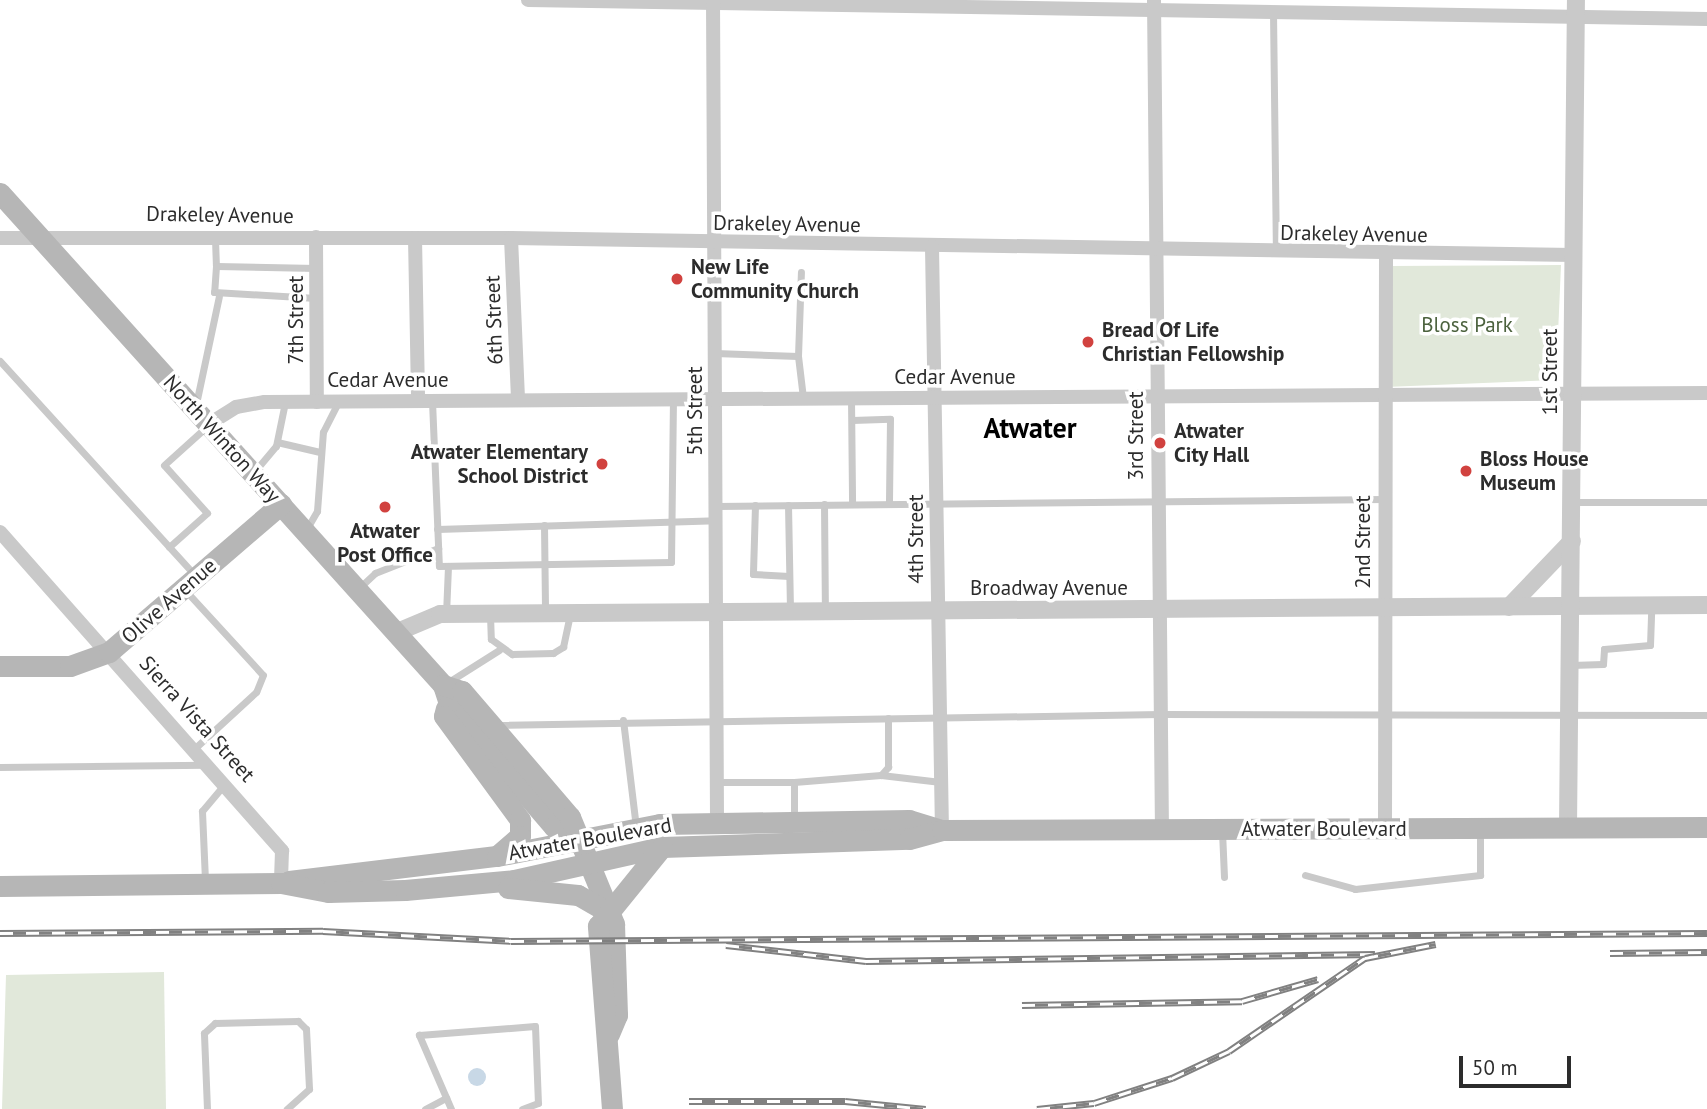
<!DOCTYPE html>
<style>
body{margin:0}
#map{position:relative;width:1707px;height:1109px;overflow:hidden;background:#fff;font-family:"PT Sans",sans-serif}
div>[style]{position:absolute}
.green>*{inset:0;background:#e1e8da}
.water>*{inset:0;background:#c8d8e6}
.round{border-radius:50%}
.service>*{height:7px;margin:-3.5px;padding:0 3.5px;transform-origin:3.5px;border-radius:3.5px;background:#c9c9c9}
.minor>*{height:14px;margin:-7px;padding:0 7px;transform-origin:7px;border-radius:7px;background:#c9c9c9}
.tertiary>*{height:18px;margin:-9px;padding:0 9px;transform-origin:9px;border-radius:9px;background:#c9c9c9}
.secondary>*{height:21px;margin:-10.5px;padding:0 10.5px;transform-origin:10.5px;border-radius:10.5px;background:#b6b6b6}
.rail>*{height:7px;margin-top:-3.5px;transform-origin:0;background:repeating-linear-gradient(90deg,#fff 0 13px,#818181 0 26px);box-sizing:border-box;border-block:2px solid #818181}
.dots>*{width:19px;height:19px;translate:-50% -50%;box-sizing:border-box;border:4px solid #fff;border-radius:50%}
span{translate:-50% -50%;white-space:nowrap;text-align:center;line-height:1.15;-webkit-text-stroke:7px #fff;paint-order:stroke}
.street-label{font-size:21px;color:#2c2c2c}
.poi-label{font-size:21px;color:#2c2c2c;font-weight:700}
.left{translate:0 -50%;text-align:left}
.right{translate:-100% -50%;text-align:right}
.park-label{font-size:21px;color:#4c623e}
.district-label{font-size:28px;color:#000;font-weight:700}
.scale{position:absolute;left:1459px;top:1056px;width:112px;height:32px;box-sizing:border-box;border:4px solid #2c2c2c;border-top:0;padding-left:9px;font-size:21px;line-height:24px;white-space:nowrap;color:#2c2c2c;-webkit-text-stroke:5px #fff;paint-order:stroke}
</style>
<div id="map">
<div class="green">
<div style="clip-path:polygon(1561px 265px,1556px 380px,1386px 387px,1390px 266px)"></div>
<div style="clip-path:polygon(164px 972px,166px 1109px,2px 1109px,6px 975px)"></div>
</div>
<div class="water">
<div class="round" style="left:468px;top:1068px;width:18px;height:18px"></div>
</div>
<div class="service">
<div style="left:1273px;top:12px;width:238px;rotate:89.3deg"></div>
<div style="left:215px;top:239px;width:27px;rotate:88deg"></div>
<div style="left:316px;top:268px;width:100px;rotate:-178.9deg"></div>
<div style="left:216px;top:266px;width:26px;rotate:94deg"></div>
<div style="left:214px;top:292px;width:102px;rotate:3.4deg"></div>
<div style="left:715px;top:353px;width:83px;rotate:2.1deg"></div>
<div style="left:798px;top:356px;width:42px;rotate:83.2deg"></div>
<div style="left:798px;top:356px;width:84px;rotate:-88deg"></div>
<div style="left:0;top:361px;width:290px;rotate:47.7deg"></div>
<div style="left:851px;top:399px;width:104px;rotate:89.4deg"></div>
<div style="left:432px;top:401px;width:165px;rotate:87.6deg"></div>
<div style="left:439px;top:566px;width:232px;rotate:-1deg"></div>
<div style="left:671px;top:562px;width:163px;rotate:-89.3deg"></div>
<div style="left:196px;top:404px;width:110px;rotate:-78deg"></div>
<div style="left:852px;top:420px;width:38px;rotate:-2deg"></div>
<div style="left:890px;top:419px;width:85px;rotate:90.7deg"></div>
<div style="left:277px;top:442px;width:44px;rotate:13.1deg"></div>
<div style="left:254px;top:472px;width:34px;rotate:-50deg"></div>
<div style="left:276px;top:446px;width:45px;rotate:-78.4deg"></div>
<div style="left:1573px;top:502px;width:134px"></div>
<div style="left:824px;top:504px;width:108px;rotate:89.5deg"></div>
<div style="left:755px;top:505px;width:69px;rotate:91.7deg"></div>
<div style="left:753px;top:574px;width:36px;rotate:3deg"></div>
<div style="left:788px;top:505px;width:107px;rotate:88.9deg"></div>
<div style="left:717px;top:506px;width:667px;rotate:-0.6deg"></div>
<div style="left:544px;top:525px;width:88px;rotate:89.3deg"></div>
<div style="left:437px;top:529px;width:279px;rotate:-1.8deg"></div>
<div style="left:306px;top:530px;width:22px;rotate:-60deg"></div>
<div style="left:317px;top:511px;width:79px;rotate:-85.7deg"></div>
<div style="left:323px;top:432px;width:34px;rotate:-63deg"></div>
<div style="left:169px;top:547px;width:51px;rotate:-41.8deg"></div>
<div style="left:207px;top:513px;width:64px;rotate:-131.9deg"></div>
<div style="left:164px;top:465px;width:57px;rotate:-42.1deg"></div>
<div style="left:359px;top:588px;width:22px;rotate:-43deg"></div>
<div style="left:375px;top:573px;width:68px;rotate:-21.6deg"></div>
<div style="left:185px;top:590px;width:115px;rotate:47.5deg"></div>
<div style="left:263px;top:675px;width:18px;rotate:112deg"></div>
<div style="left:256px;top:692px;width:83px;rotate:137.4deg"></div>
<div style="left:446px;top:614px;width:48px;rotate:-87.6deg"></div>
<div style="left:490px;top:615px;width:24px;rotate:88deg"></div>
<div style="left:491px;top:639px;width:26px;rotate:36deg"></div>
<div style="left:512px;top:654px;width:41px;rotate:-1.4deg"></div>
<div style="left:553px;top:653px;width:12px;rotate:-31deg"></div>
<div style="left:563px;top:647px;width:34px;rotate:-78deg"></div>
<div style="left:1571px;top:665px;width:32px;rotate:-2deg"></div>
<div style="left:1603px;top:664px;width:15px;rotate:-86deg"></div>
<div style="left:1604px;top:649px;width:46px;rotate:-5deg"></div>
<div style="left:1650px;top:645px;width:38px;rotate:-88deg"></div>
<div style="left:450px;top:681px;width:58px;rotate:-32.3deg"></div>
<div style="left:623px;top:720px;width:108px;rotate:83.1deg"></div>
<div style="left:497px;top:725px;width:663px;rotate:-0.95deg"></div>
<div style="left:1160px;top:714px;width:547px;rotate:0.1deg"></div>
<div style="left:0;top:767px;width:206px;rotate:-0.6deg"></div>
<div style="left:881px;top:775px;width:60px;rotate:6.7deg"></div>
<div style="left:717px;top:782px;width:77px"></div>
<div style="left:794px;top:782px;width:38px;rotate:90deg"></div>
<div style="left:794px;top:782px;width:87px;rotate:-4.6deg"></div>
<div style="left:881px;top:775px;width:11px;rotate:-49deg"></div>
<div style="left:888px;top:767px;width:49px;rotate:-90deg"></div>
<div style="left:1222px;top:831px;width:46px;rotate:87.5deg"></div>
<div style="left:1305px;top:875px;width:52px;rotate:15.6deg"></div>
<div style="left:1355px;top:889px;width:126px;rotate:-6.4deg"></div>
<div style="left:1480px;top:875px;width:44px;rotate:-90deg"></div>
<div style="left:205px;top:880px;width:69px;rotate:-92.5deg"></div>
<div style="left:202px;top:811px;width:34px;rotate:-50deg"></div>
<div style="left:207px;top:1109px;width:76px;rotate:-92.3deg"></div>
<div style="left:204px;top:1033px;width:15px;rotate:-42deg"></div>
<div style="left:215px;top:1023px;width:83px;rotate:-1.4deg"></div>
<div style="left:298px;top:1021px;width:11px;rotate:45deg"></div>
<div style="left:306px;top:1029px;width:60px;rotate:87.1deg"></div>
<div style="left:309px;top:1089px;width:30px;rotate:138deg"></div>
<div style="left:425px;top:1109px;width:24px;rotate:-28deg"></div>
<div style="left:451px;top:1109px;width:81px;rotate:-113.4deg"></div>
<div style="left:419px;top:1035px;width:116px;rotate:-4.4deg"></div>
<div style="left:535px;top:1026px;width:77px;rotate:87.8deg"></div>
<div style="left:538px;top:1103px;width:17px;rotate:159deg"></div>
</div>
<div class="minor">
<div style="left:528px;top:0;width:1179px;rotate:0.92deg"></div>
<div style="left:713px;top:0;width:821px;rotate:89.72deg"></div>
<div style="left:1154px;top:0;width:831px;rotate:89.45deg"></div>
<div style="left:316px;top:237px;width:165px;rotate:89.7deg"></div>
<div style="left:0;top:238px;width:511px"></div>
<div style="left:511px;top:238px;width:1063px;rotate:0.92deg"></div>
<div style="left:415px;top:238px;width:163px;rotate:88.9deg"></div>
<div style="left:511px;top:238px;width:162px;rotate:87.5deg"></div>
<div style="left:932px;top:247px;width:583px;rotate:89.02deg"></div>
<div style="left:209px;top:424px;width:32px;rotate:-32deg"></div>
<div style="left:236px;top:407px;width:29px;rotate:-10deg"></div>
<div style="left:265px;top:402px;width:1442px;rotate:-0.36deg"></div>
<div style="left:0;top:532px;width:426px;rotate:48.5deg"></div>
<div style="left:282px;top:851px;width:32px;rotate:92deg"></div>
<div style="left:1385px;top:829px;width:574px;rotate:-89.9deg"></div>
</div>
<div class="tertiary">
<div style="left:1509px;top:607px;width:91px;rotate:-46.3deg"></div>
<div style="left:395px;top:633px;width:49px;rotate:-22.9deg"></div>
<div style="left:440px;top:614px;width:1267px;rotate:-0.41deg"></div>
<div style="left:1568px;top:827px;width:827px;rotate:-89.45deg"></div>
</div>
<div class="secondary">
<div style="left:0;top:193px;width:662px;rotate:48deg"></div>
<div style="left:443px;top:685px;width:20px;rotate:72deg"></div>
<div style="left:449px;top:704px;width:162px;rotate:49.5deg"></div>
<div style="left:554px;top:827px;width:29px;rotate:34deg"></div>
<div style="left:0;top:666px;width:70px"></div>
<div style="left:70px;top:666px;width:41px;rotate:-19.7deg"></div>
<div style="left:109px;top:652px;width:227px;rotate:-40.7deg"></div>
<div style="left:443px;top:685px;width:20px;rotate:18deg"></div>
<div style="left:462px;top:691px;width:166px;rotate:49.4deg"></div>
<div style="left:570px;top:817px;width:116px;rotate:67.6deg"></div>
<div style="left:614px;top:924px;width:91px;rotate:88.1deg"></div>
<div style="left:617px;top:1015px;width:21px;rotate:113deg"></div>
<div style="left:446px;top:708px;width:8px;rotate:104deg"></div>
<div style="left:444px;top:716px;width:129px;rotate:53.8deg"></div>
<div style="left:520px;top:820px;width:16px;rotate:90deg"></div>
<div style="left:520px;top:836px;width:30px;rotate:139deg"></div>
<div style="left:289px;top:881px;width:209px;rotate:-6.9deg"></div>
<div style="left:497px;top:856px;width:166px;rotate:-11.1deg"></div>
<div style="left:660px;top:824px;width:249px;rotate:-0.9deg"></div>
<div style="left:909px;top:820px;width:34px;rotate:17deg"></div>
<div style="left:0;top:886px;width:281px;rotate:-0.6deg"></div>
<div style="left:281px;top:883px;width:48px;rotate:10.8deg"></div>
<div style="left:328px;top:892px;width:77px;rotate:-1.5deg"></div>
<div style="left:405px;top:890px;width:109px;rotate:-5.2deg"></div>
<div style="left:514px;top:880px;width:152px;rotate:-12.6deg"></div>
<div style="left:662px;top:847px;width:247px;rotate:-1.9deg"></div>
<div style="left:909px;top:839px;width:34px;rotate:-15deg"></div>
<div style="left:942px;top:830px;width:765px;rotate:-0.22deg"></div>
<div style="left:508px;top:888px;width:70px;rotate:5.7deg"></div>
<div style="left:578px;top:895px;width:32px;rotate:30deg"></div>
<div style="left:612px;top:1109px;width:184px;rotate:-94.4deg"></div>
<div style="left:598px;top:926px;width:102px;rotate:-51deg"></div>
</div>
<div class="rail">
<div style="left:0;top:933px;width:323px;rotate:-0.4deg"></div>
<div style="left:323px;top:931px;width:188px;rotate:3deg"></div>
<div style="left:511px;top:941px;width:1196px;rotate:-0.38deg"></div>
<div style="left:726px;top:945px;width:141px;rotate:6.5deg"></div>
<div style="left:866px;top:961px;width:509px;rotate:-0.79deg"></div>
<div style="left:1610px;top:953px;width:97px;rotate:-0.6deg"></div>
<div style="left:1022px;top:1005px;width:220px;rotate:-1deg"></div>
<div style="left:1242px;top:1001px;width:79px;rotate:-16.1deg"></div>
<div style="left:689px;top:1101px;width:156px"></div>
<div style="left:845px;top:1101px;width:81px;rotate:5.6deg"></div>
<div style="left:1037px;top:1109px;width:57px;rotate:-6deg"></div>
<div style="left:1094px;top:1103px;width:82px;rotate:-17.8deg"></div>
<div style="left:1172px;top:1078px;width:63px;rotate:-25.3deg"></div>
<div style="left:1229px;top:1051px;width:165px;rotate:-34.4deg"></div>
<div style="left:1365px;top:958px;width:72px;rotate:-11.2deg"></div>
</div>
<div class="dots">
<div style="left:677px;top:279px;background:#d1423f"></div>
<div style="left:1088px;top:342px;background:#d1423f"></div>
<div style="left:1160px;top:443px;background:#d1423f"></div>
<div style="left:602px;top:464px;background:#d1423f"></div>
<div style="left:1466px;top:471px;background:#d1423f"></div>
<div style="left:385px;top:507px;background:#d1423f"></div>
</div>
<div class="street-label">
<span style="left:220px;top:215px;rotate:1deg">Drakeley Avenue</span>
<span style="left:787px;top:224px;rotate:1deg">Drakeley Avenue</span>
<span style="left:1354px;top:234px;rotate:1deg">Drakeley Avenue</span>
<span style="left:296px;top:320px;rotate:-90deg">7th Street</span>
<span style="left:494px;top:320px;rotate:-92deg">6th Street</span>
<span style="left:1550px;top:372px;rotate:-90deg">1st Street</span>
<span style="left:955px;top:377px">Cedar Avenue</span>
<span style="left:388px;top:380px">Cedar Avenue</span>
<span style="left:695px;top:411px;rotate:-90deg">5th Street</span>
<span style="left:1136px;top:436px;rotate:-90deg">3rd Street</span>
<span style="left:222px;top:439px;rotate:48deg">North Winton Way</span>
<span style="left:916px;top:539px;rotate:-90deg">4th Street</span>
<span style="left:1363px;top:542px;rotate:-90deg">2nd Street</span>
<span style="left:1049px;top:588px">Broadway Avenue</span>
<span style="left:169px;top:601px;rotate:-41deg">Olive Avenue</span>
<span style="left:197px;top:719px;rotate:48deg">Sierra Vista Street</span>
<span style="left:1324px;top:829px">Atwater Boulevard</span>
<span style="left:590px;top:839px;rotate:-10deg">Atwater Boulevard</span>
</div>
<div class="poi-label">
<span class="left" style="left:691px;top:279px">New Life<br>Community Church</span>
<span class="left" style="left:1102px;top:342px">Bread Of Life<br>Christian Fellowship</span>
<span class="left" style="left:1174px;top:443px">Atwater<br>City Hall</span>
<span class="right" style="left:588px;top:464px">Atwater Elementary<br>School District</span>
<span class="left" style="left:1480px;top:471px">Bloss House<br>Museum</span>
<span style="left:385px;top:543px">Atwater<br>Post Office</span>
</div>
<div class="park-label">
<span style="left:1467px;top:325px">Bloss Park</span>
</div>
<div class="district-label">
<span style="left:1030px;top:428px">Atwater</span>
</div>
<div class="scale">50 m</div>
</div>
